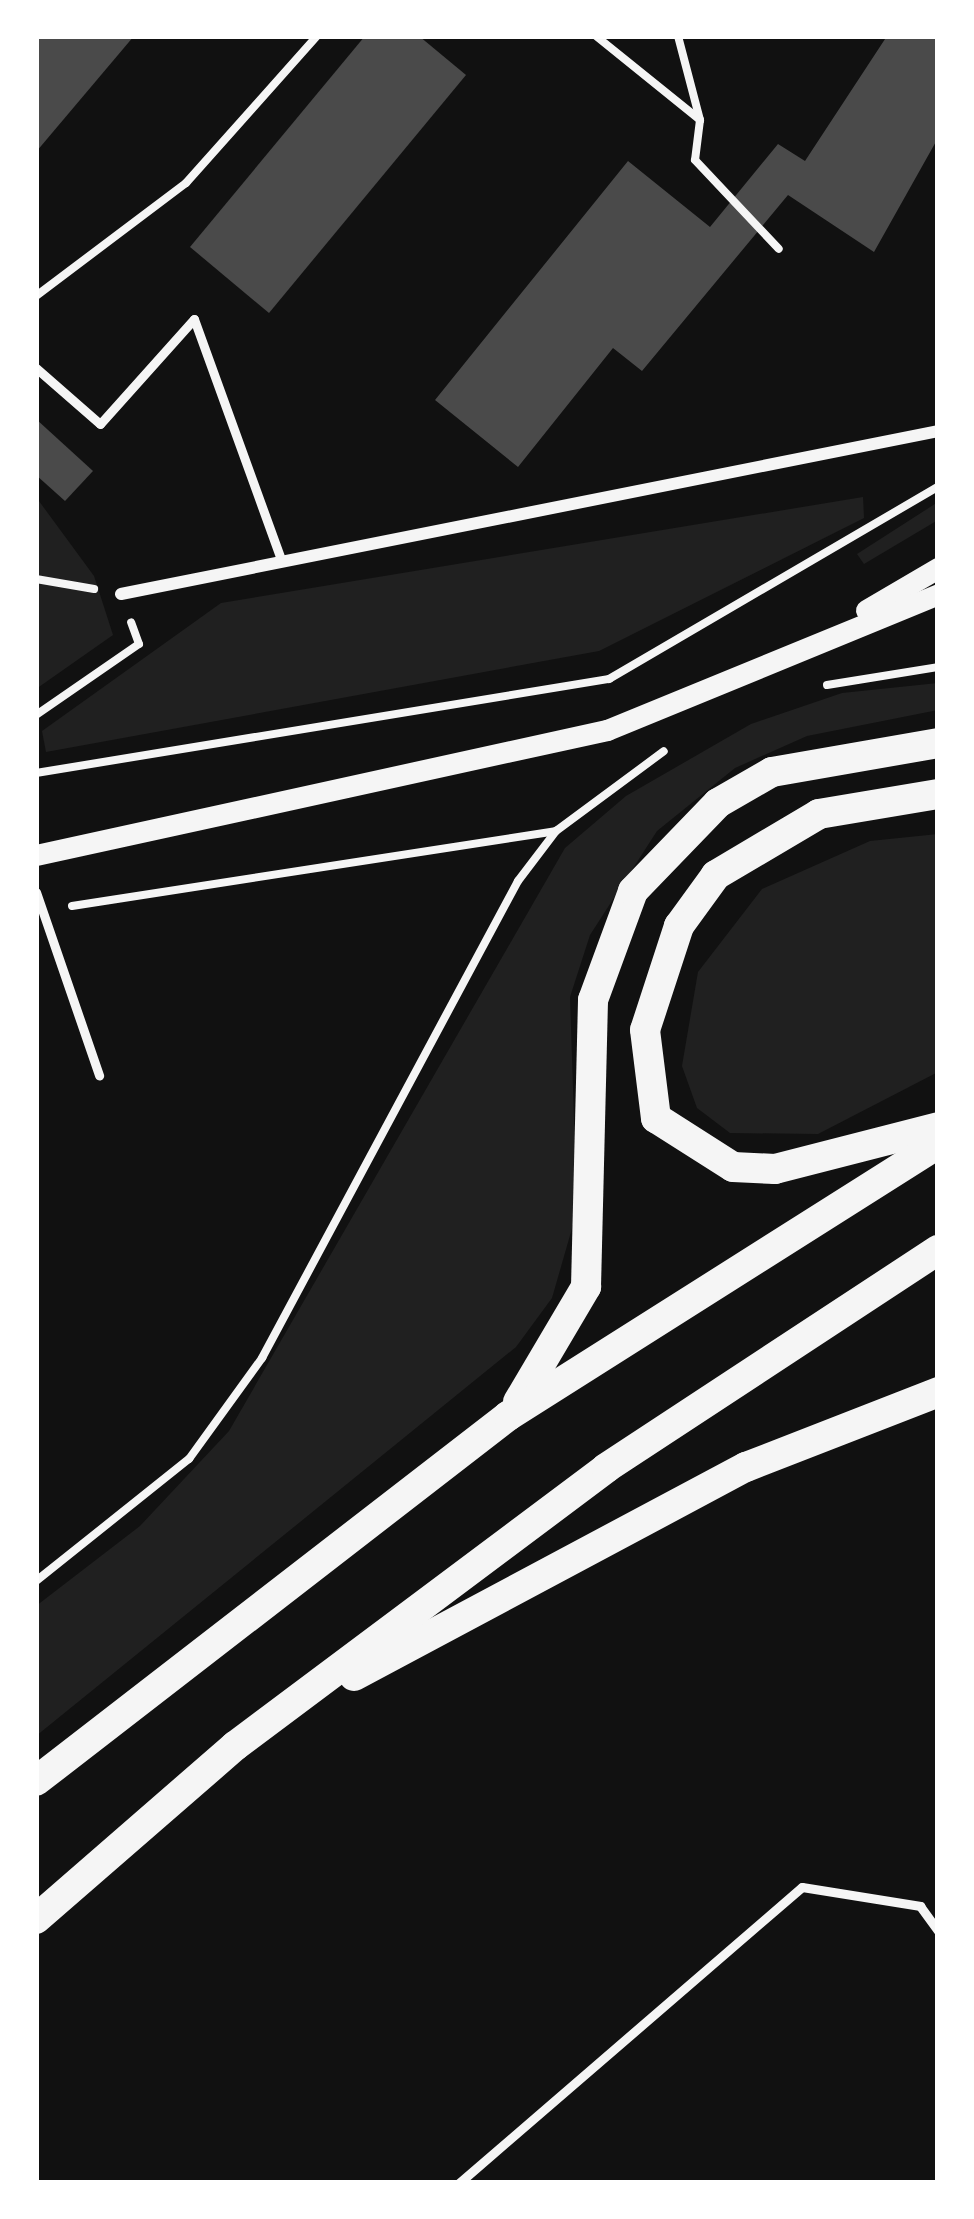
<!DOCTYPE html>
<style>
body{margin:0}
#map{position:relative;width:974px;height:2219px;overflow:hidden;background:#111;font-family:Lora,serif}
div>[style]{position:absolute}
.green>*{inset:0;background:#202020}
.building>*{inset:0;background:#4a4a4a}
.path>*{height:8px;margin:-4px;padding:0 4px;transform-origin:4px;border-radius:4px;background:#f5f5f5}
.service>*{height:9px;margin:-4.5px;padding:0 4.5px;transform-origin:4.5px;border-radius:4.5px;background:#f5f5f5}
.minor>*{height:12px;margin:-6px;padding:0 6px;transform-origin:6px;border-radius:6px;background:#f5f5f5}
.tertiary>*{height:21px;margin:-10.5px;padding:0 10.5px;transform-origin:10.5px;border-radius:10.5px;background:#f5f5f5}
.primary>*{height:30px;margin:-15px;padding:0 15px;transform-origin:15px;border-radius:15px;background:#f5f5f5}
span{translate:-50% -50%;white-space:nowrap;text-align:center;line-height:1.15;-webkit-text-stroke:12px #fff;paint-order:stroke}
.frame{position:absolute;inset:0;border:39px solid #fff;pointer-events:none}
</style>
<div id="map">
<div class="green">
<div style="clip-path:polygon(36px 497px,94px 576px,113px 635px,36px 689px)"></div>
<div style="clip-path:polygon(863px 497px,864px 518px,599px 651px,46px 752px,42px 731px,221px 603px)"></div>
<div style="clip-path:polygon(938px 502px,938px 520px,864px 564px,857px 554px)"></div>
<div style="clip-path:polygon(938px 683px,938px 710px,807px 736px,735px 768px,657px 831px,590px 935px,570px 997px,577px 1211px,552px 1298px,516px 1347px,36px 1736px,36px 1606px,140px 1526px,229px 1431px,565px 848px,626px 796px,751px 724px,842px 693px)"></div>
<div style="clip-path:polygon(938px 834px,938px 1072px,818px 1134px,730px 1133px,697px 1108px,682px 1066px,698px 972px,762px 889px,870px 841px)"></div>
</div>
<div class="building">
<div style="clip-path:polygon(36px 36px,134px 36px,36px 152px)"></div>
<div style="clip-path:polygon(365px 36px,419px 36px,466px 75px,269px 313px,190px 247px)"></div>
<div style="clip-path:polygon(887px 36px,938px 36px,938px 138px,874px 252px,788px 195px,642px 371px,613px 348px,518px 467px,435px 400px,628px 161px,710px 227px,778px 144px,805px 161px)"></div>
<div style="clip-path:polygon(36px 419px,93px 471px,65px 501px,36px 475px)"></div>
</div>
<div class="path">
<div style="left:596px;top:36px;width:132px;rotate:38.9deg"></div>
<div style="left:678px;top:36px;width:87px;rotate:75.3deg"></div>
<div style="left:700px;top:120px;width:40px;rotate:97.1deg"></div>
<div style="left:695px;top:160px;width:122px;rotate:46.7deg"></div>
<div style="left:36px;top:296px;width:188px;rotate:-37deg"></div>
<div style="left:186px;top:183px;width:197px;rotate:-48.3deg"></div>
<div style="left:36px;top:579px;width:59px;rotate:9.8deg"></div>
<div style="left:827px;top:685px;width:112px;rotate:-9.2deg"></div>
<div style="left:36px;top:715px;width:125px;rotate:-34.6deg"></div>
<div style="left:139px;top:644px;width:23px;rotate:-110deg"></div>
<div style="left:36px;top:773px;width:581px;rotate:-9.32deg"></div>
<div style="left:609px;top:679px;width:381px;rotate:-30.3deg"></div>
<div style="left:72px;top:906px;width:489px;rotate:-8.8deg"></div>
<div style="left:36px;top:1581px;width:196px;rotate:-38.6deg"></div>
<div style="left:189px;top:1459px;width:125px;rotate:-54.1deg"></div>
<div style="left:262px;top:1358px;width:541px;rotate:-61.78deg"></div>
<div style="left:518px;top:881px;width:63px;rotate:-52.8deg"></div>
<div style="left:556px;top:831px;width:134px;rotate:-36.5deg"></div>
</div>
<div class="service">
<div style="left:36px;top:368px;width:85px;rotate:41.2deg"></div>
<div style="left:100px;top:424px;width:141px;rotate:-48.2deg"></div>
<div style="left:194px;top:319px;width:253px;rotate:70.1deg"></div>
<div style="left:36px;top:892px;width:194px;rotate:71deg"></div>
<div style="left:459px;top:2183px;width:453px;rotate:-40.8deg"></div>
<div style="left:802px;top:1887px;width:120px;rotate:9.1deg"></div>
<div style="left:920px;top:1906px;width:31px;rotate:54deg"></div>
</div>
<div class="minor">
<div style="left:121px;top:594px;width:833px;rotate:-11.28deg"></div>
</div>
<div class="tertiary">
<div style="left:866px;top:610px;width:83px;rotate:-30.3deg"></div>
<div style="left:36px;top:855px;width:585px;rotate:-12.35deg"></div>
<div style="left:607px;top:730px;width:358px;rotate:-22.3deg"></div>
</div>
<div class="primary">
<div style="left:938px;top:794px;width:121px;rotate:170.5deg"></div>
<div style="left:819px;top:814px;width:120px;rotate:149.4deg"></div>
<div style="left:716px;top:875px;width:63px;rotate:126deg"></div>
<div style="left:679px;top:926px;width:109px;rotate:108.1deg"></div>
<div style="left:645px;top:1030px;width:89px;rotate:82.9deg"></div>
<div style="left:656px;top:1118px;width:91px;rotate:32.5deg"></div>
<div style="left:733px;top:1167px;width:42px;rotate:2.7deg"></div>
<div style="left:775px;top:1169px;width:168px;rotate:-14.4deg"></div>
<div style="left:518px;top:1402px;width:134px;rotate:-59.4deg"></div>
<div style="left:586px;top:1287px;width:287px;rotate:-88.6deg"></div>
<div style="left:593px;top:1000px;width:116px;rotate:-69.8deg"></div>
<div style="left:633px;top:891px;width:122px;rotate:-46deg"></div>
<div style="left:718px;top:803px;width:62px;rotate:-29.9deg"></div>
<div style="left:772px;top:772px;width:169px;rotate:-9.9deg"></div>
<div style="left:354px;top:1676px;width:444px;rotate:-28.1deg"></div>
<div style="left:746px;top:1467px;width:206px;rotate:-21.3deg"></div>
<div style="left:36px;top:1781px;width:597px;rotate:-37.71deg"></div>
<div style="left:508px;top:1416px;width:509px;rotate:-32.32deg"></div>
<div style="left:36px;top:1919px;width:264px;rotate:-41deg"></div>
<div style="left:235px;top:1746px;width:464px;rotate:-36.8deg"></div>
<div style="left:606px;top:1468px;width:397px;rotate:-33.3deg"></div>
</div>
<div class="frame"></div>
</div>
